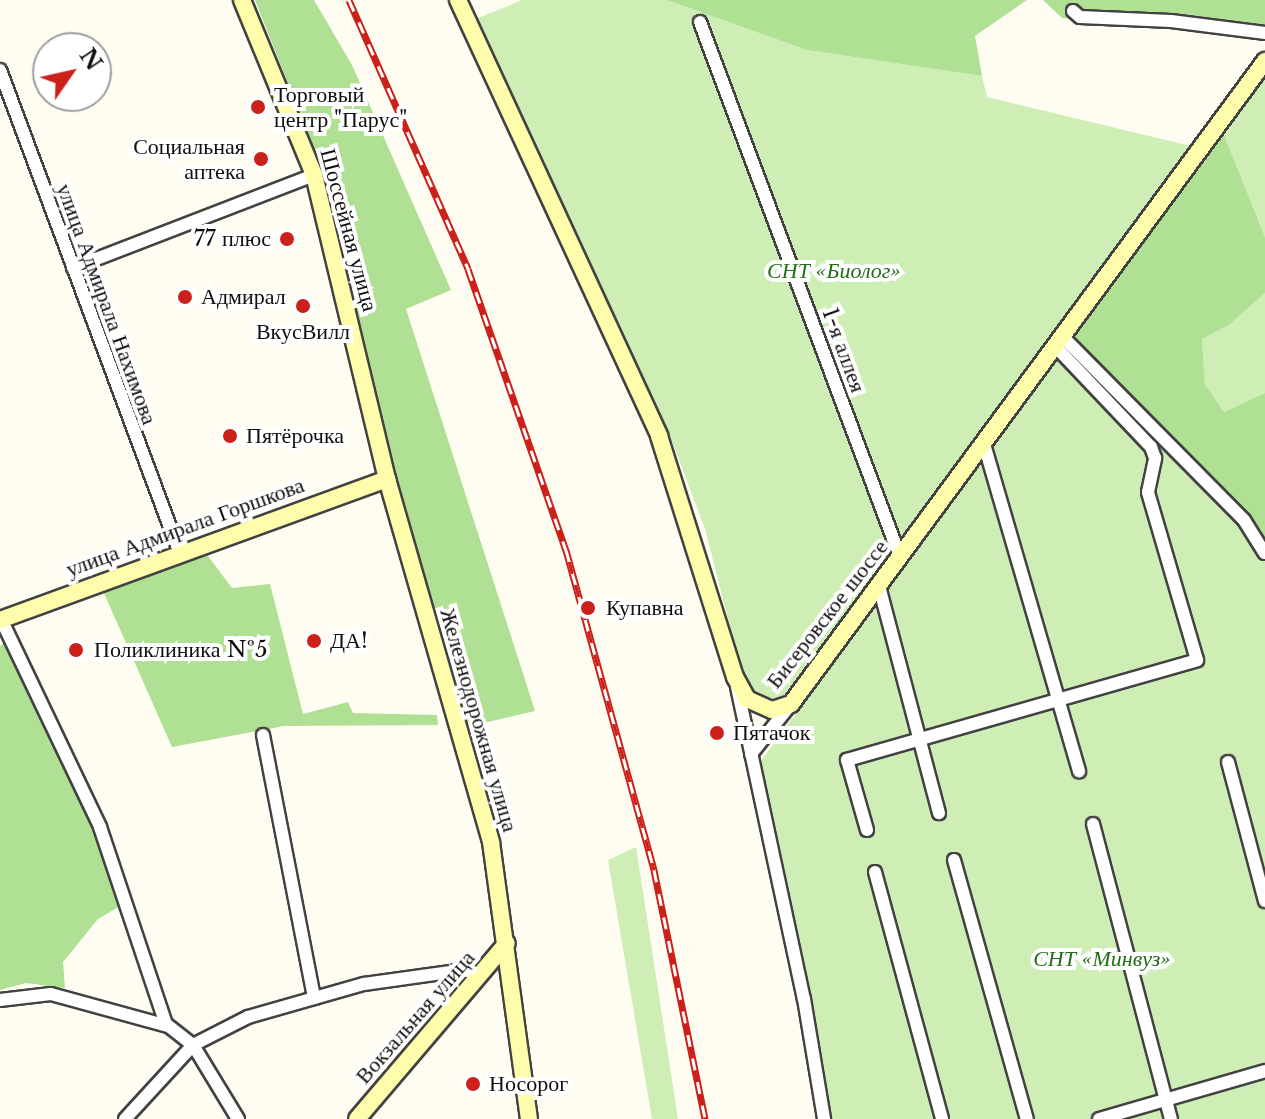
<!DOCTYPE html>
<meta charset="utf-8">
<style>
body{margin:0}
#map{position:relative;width:1265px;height:1119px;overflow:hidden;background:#fffdf1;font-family:"Libre Baskerville",serif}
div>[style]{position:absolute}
.green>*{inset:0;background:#ceeeb6}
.forest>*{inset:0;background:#b0e094}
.roads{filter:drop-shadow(2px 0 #424242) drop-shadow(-2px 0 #424242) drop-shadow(0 2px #424242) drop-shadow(0 -2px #424242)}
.street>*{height:12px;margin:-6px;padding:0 6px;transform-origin:6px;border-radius:6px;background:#fff}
.secondary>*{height:16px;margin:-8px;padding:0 8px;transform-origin:8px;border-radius:8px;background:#fffdac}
.rail>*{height:7px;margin-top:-3.5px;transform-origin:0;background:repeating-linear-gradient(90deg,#fff 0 12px,#cc211a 0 24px);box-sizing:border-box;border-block:2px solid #cc211a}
.dots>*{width:22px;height:22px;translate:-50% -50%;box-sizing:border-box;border:4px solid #fff;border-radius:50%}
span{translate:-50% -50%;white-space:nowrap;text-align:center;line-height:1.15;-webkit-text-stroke:8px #fff;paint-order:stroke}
.poi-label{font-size:22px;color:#0f0f0f}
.left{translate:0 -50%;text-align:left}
.right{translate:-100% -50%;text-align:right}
.street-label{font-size:22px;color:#0f0f0f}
.park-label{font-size:22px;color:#236d19;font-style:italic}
.north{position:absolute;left:32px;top:32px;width:80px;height:80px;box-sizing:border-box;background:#fff;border:2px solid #9f9f9f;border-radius:50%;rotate:56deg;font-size:22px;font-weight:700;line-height:32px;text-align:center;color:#0f0f0f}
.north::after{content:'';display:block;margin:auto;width:28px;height:36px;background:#cc211a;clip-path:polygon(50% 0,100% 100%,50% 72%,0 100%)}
</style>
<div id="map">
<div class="green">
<div style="clip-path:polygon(522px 0,667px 0,807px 50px,982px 76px,987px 97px,1195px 147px,780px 700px,753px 693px,742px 674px,705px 529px,669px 433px,476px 19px)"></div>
<div style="clip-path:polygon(1265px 76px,1265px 237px,1224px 135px)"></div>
<div style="clip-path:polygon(1265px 293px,1265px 393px,1224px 412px,1205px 384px,1202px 339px,1229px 325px)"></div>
<div style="clip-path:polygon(1069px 343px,1244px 520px,1265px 553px,1265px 1119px,824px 1119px,754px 770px)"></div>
<div style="clip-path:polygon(636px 847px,678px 1119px,652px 1119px,608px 860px)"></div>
</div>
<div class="forest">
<div style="clip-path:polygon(255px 0,314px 0,352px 65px,451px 290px,406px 309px,535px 711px,462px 728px,348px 308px,369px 288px)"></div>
<div style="clip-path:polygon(667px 0,1027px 0,975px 36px,982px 76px,807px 50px)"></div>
<div style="clip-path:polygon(1043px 0,1265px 0,1265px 24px,1256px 35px,1062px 18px)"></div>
<div style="clip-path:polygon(1224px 135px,1265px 237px,1265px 293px,1229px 325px,1202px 339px,1205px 384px,1224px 412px,1265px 393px,1265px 553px,1244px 520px,1069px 343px)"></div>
<div style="clip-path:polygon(199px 544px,232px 588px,270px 584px,303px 714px,348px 702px,353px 713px,437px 715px,438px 725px,284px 726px,172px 747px,99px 582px)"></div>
<div style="clip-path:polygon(11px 638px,127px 902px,98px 919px,63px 962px,65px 988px,26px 983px,0 990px,0 646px)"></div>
</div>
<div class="roads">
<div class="street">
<div style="left:1073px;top:11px;width:9px;rotate:41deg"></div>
<div style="left:1080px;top:17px;width:91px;rotate:2.5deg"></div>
<div style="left:1171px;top:21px;width:95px;rotate:7.3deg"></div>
<div style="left:700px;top:22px;width:571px;rotate:69.5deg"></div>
<div style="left:0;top:70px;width:513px;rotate:69.59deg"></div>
<div style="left:73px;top:268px;width:258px;rotate:-21.1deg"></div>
<div style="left:1063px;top:337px;width:257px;rotate:45.3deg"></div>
<div style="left:1244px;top:520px;width:39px;rotate:58deg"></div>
<div style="left:984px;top:444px;width:341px;rotate:73.8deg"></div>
<div style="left:879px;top:586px;width:235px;rotate:75.2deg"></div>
<div style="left:1px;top:619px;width:230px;rotate:64.5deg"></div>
<div style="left:100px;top:827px;width:208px;rotate:71.5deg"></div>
<div style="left:166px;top:1024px;width:34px;rotate:38deg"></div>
<div style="left:193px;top:1045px;width:87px;rotate:58.7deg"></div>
<div style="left:737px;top:687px;width:319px;rotate:77.9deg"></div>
<div style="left:804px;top:999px;width:122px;rotate:80.5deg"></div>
<div style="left:263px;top:735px;width:268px;rotate:79deg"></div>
<div style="left:751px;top:754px;width:64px;rotate:-51.3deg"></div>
<div style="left:1228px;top:762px;width:144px;rotate:75.1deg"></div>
<div style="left:1093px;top:824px;width:305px;rotate:75.2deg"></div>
<div style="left:867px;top:830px;width:73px;rotate:-105.9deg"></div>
<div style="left:847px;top:760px;width:364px;rotate:-15.9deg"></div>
<div style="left:1197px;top:660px;width:175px;rotate:-106.3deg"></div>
<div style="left:1148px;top:492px;width:35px;rotate:-78deg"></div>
<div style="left:1155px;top:458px;width:12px;rotate:-110deg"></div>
<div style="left:1151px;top:447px;width:138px;rotate:-133.5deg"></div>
<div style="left:954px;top:860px;width:269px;rotate:74.3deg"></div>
<div style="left:875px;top:872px;width:256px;rotate:74.8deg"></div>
<div style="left:0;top:1000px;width:51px;rotate:-6.7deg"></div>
<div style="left:51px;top:994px;width:121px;rotate:15.3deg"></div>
<div style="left:125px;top:1119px;width:100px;rotate:-47.4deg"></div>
<div style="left:193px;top:1045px;width:62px;rotate:-27deg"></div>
<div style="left:248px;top:1017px;width:121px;rotate:-15.9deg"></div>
<div style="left:364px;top:984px;width:100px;rotate:-8deg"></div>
<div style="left:463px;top:970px;width:17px;rotate:13deg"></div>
<div style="left:1099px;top:1119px;width:173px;rotate:-16.1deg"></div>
</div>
<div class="secondary">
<div style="left:242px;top:0;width:189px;rotate:67.6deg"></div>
<div style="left:314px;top:175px;width:313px;rotate:76.5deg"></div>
<div style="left:387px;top:479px;width:378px;rotate:74deg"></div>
<div style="left:491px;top:842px;width:280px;rotate:82.2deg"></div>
<div style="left:458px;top:0;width:480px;rotate:65.2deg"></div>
<div style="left:659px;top:436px;width:253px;rotate:72.5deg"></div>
<div style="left:735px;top:677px;width:25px;rotate:61deg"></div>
<div style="left:747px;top:699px;width:27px;rotate:24deg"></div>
<div style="left:772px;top:710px;width:20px;rotate:-18deg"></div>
<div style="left:791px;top:704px;width:799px;rotate:-53.6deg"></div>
<div style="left:0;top:620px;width:412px;rotate:-20deg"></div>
<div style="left:357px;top:1119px;width:231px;rotate:-49.6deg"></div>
</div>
</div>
<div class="rail">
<div style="left:349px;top:0;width:294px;rotate:66.1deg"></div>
<div style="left:468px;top:269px;width:298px;rotate:70.8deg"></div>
<div style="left:566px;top:550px;width:332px;rotate:74.6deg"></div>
<div style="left:654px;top:870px;width:254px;rotate:78.4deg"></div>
</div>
<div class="dots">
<div style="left:258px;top:107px;background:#cc211a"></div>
<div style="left:261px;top:159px;background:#cc211a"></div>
<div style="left:287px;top:239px;background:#cc211a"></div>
<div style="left:185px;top:297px;background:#cc211a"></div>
<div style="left:303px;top:306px;background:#cc211a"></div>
<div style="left:230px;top:436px;background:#cc211a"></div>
<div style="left:588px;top:608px;background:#cc211a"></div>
<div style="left:314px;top:641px;background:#cc211a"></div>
<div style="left:76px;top:650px;background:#cc211a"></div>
<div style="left:717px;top:733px;background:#cc211a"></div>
<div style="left:473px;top:1084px;background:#cc211a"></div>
</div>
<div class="poi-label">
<span class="left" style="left:274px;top:107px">Торговый<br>центр "Парус"</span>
<span class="right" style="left:245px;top:159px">Социальная<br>аптека</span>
<span class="right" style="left:271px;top:239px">77 плюс</span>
<span class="left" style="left:201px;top:297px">Адмирал</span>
<span style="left:303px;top:332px">ВкусВилл</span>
<span class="left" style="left:246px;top:436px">Пятёрочка</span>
<span class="left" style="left:606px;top:608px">Купавна</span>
<span class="left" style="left:330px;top:641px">ДА!</span>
<span class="left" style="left:94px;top:650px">Поликлиника №5</span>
<span class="left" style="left:733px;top:733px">Пятачок</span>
<span class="left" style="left:489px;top:1084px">Носорог</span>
</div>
<div class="street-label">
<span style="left:349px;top:230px;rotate:75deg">Шоссейная улица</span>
<span style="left:107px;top:304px;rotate:70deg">улица Адмирала Нахимова</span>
<span style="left:844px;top:350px;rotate:70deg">1-я аллея</span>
<span style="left:185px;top:527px;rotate:-20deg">улица Адмирала Горшкова</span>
<span style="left:827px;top:614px;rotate:-52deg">Бисеровское шоссе</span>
<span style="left:479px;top:720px;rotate:74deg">Железнодорожная улица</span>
<span style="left:415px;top:1017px;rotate:-49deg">Вокзальная улица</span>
</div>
<div class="park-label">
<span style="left:834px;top:271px">СНТ «Биолог»</span>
<span style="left:1102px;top:959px">СНТ «Минвуз»</span>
</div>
<div class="north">N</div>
</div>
